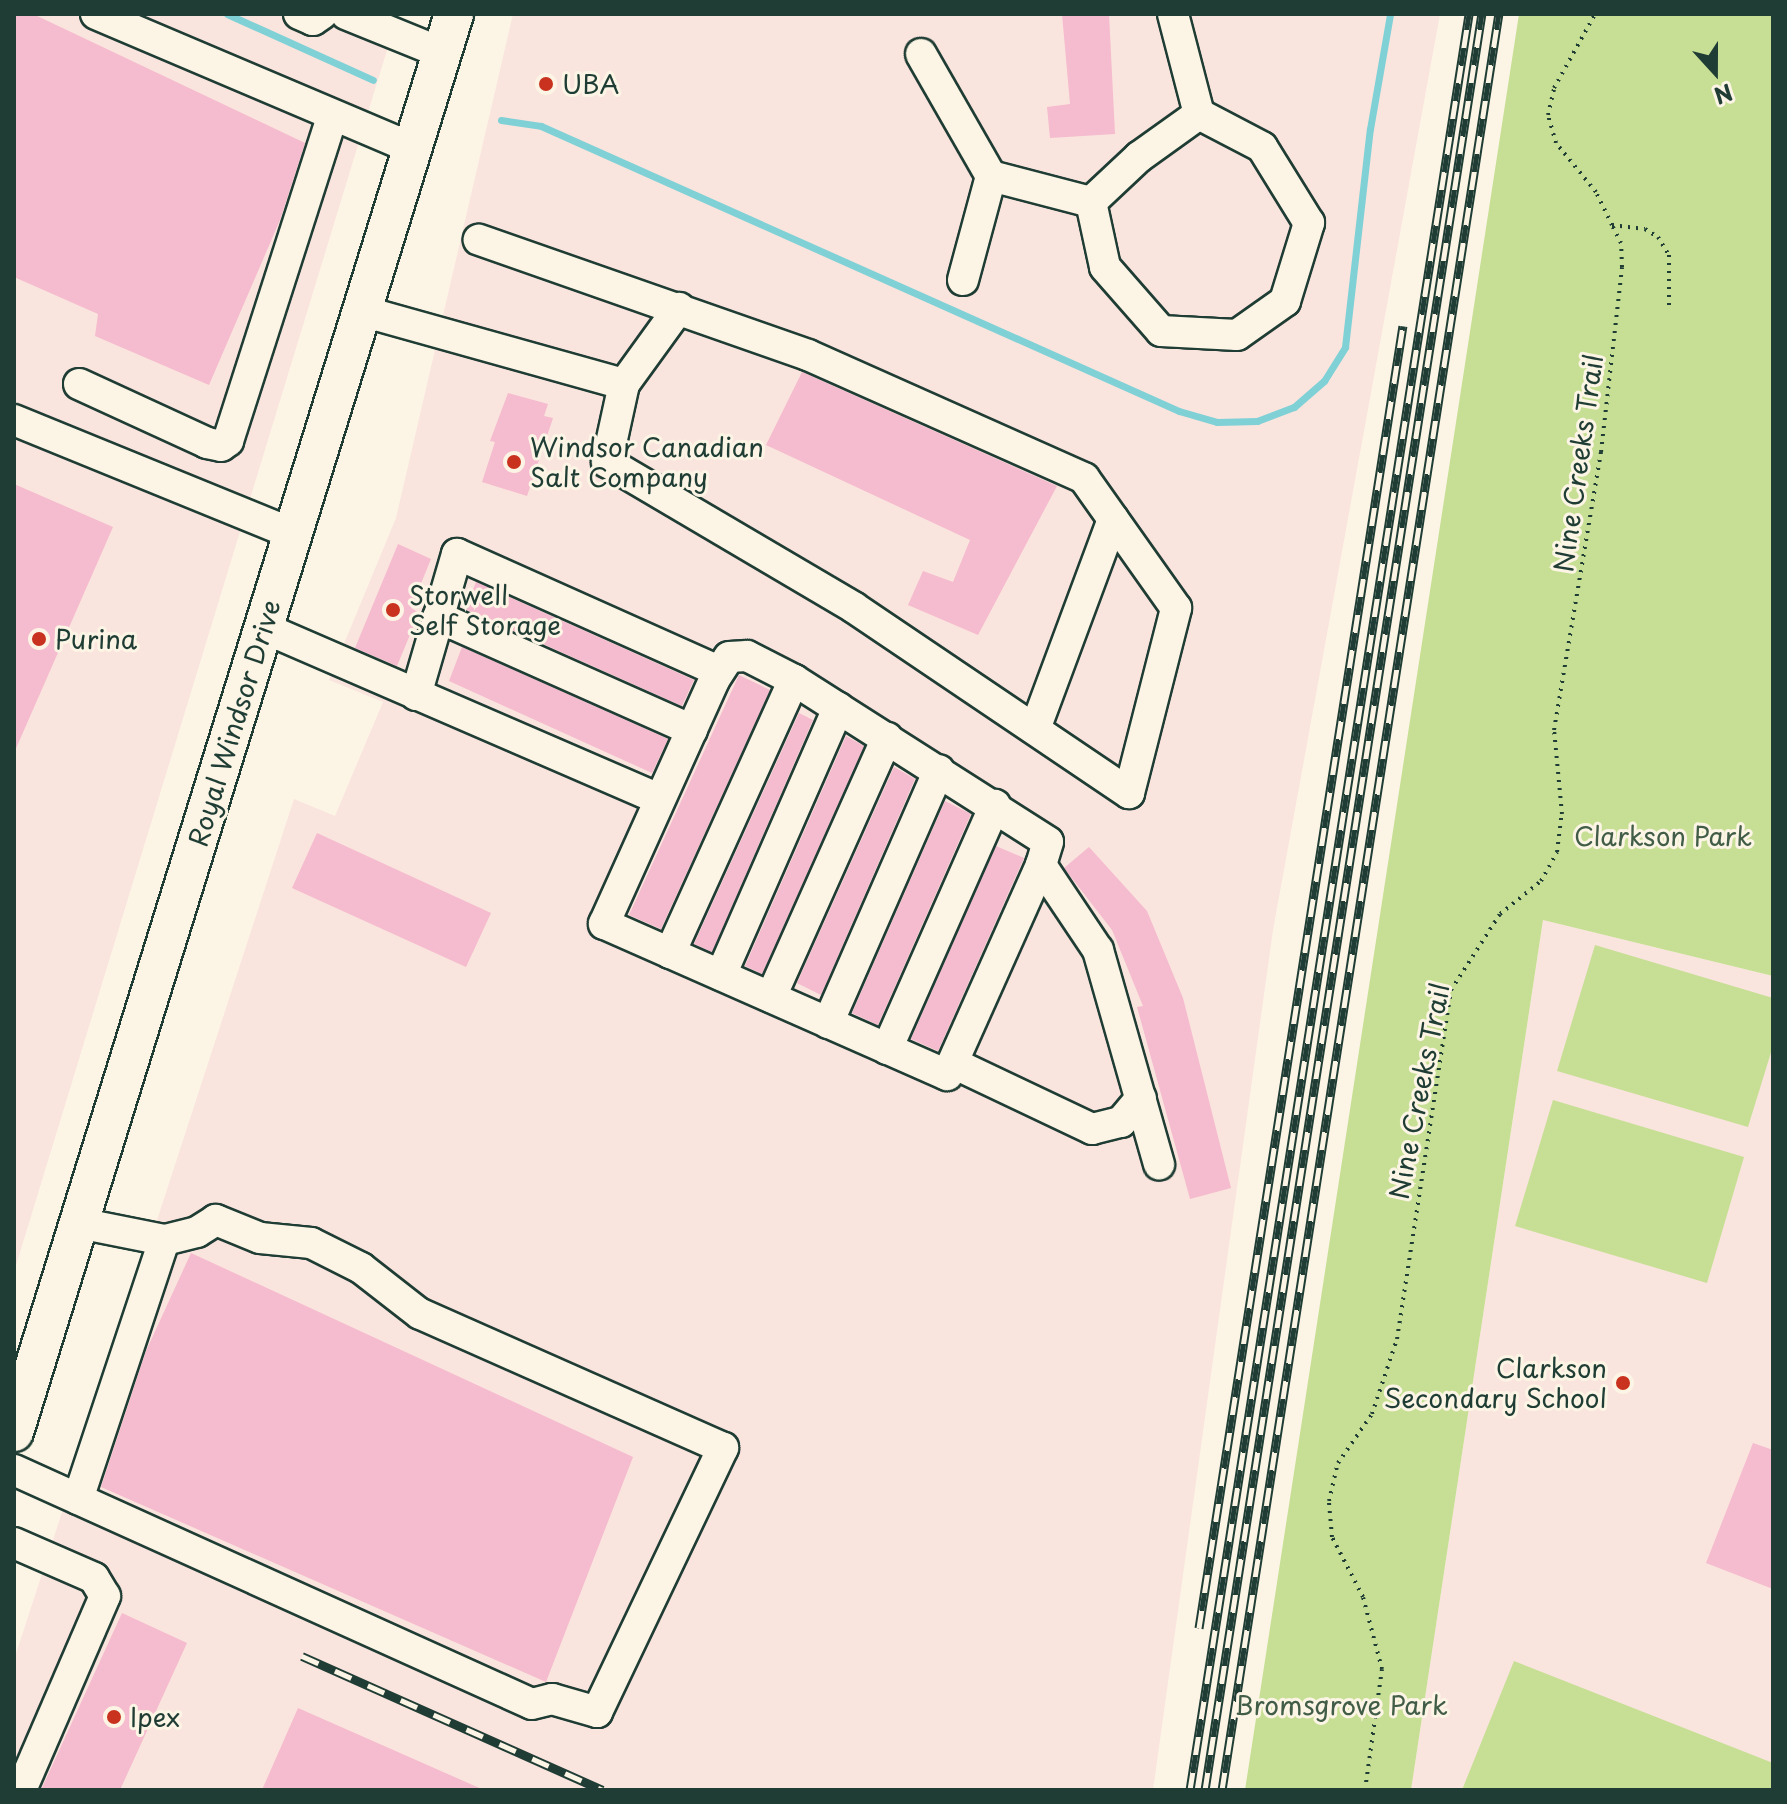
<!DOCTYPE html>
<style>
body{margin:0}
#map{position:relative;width:1787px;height:1804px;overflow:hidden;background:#fcf5e5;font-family:"Playpen Sans",sans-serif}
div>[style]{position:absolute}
.built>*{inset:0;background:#fae4de}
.green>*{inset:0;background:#c7df95}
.stream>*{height:7px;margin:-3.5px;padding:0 3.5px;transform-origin:3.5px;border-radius:3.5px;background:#7fd1d6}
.building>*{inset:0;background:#f5bbce}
.path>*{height:4px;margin-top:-2px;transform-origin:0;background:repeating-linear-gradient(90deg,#1f3d34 0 2px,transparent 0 8px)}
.roads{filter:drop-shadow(2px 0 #1f3d34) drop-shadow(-2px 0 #1f3d34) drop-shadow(0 2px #1f3d34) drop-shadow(0 -2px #1f3d34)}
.minor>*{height:30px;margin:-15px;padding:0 15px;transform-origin:15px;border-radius:15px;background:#fcf5e5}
.major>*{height:38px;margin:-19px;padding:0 19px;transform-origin:19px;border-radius:19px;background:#fcf5e5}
.rail>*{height:9px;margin-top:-4.5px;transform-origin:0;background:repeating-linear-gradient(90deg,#fcf5e5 0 18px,#1f3d34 0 36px);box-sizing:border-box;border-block:2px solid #1f3d34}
.dots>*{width:22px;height:22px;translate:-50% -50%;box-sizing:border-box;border:4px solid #fcf5e5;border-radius:50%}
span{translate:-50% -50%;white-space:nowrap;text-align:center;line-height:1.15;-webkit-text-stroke:6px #fcf5e5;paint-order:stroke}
.poi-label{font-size:26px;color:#1f3d34}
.left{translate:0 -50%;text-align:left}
.right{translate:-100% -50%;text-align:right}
.street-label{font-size:26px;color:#1f3d34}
.park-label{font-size:26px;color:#415d47}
.frame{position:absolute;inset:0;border:16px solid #1f3d34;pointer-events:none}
.north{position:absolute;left:1675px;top:32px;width:80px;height:80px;-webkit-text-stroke:6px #fcf5e5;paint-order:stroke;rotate:159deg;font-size:22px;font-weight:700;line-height:32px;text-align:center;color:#1f3d34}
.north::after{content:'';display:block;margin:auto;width:28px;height:36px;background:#1f3d34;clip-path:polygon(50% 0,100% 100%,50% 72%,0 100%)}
</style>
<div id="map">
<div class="built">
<div style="clip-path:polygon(14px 14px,398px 14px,14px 1272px)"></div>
<div style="clip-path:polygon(513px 14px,1440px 14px,1273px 930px,1153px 1790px,14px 1790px,14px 1660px,294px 799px,335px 816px,383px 702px,329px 680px,396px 518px)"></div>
<div style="clip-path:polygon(1543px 920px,1773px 976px,1773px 1790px,1411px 1790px)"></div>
</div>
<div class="green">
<div style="clip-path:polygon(1519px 14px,1773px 14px,1773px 976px,1543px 920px,1411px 1790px,1245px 1790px)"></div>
<div style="clip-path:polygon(1595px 945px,1773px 998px,1773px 1046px,1748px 1127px,1557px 1071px)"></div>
<div style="clip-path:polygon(1553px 1100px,1744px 1157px,1707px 1283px,1515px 1226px)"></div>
<div style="clip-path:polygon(1514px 1661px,1773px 1763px,1773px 1790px,1462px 1790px)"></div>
</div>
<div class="stream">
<div style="left:227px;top:14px;width:160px;rotate:24.3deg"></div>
<div style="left:501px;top:120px;width:40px;rotate:8.5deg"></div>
<div style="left:541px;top:126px;width:699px;rotate:24.07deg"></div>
<div style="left:1179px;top:411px;width:40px;rotate:16deg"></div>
<div style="left:1217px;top:422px;width:40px;rotate:-1.4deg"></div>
<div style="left:1257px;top:421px;width:40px;rotate:-21deg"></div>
<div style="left:1294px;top:407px;width:40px;rotate:-41deg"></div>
<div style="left:1324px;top:381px;width:40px;rotate:-58deg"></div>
<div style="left:1345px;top:347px;width:219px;rotate:-83.5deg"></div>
<div style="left:1370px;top:129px;width:117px;rotate:-80.1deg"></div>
</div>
<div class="building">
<div style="clip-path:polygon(14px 14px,33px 14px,305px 143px,280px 220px,209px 385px,95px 336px,98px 314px,14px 277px)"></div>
<div style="clip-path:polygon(1062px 14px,1109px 14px,1115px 134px,1050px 138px,1047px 107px,1070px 104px)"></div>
<div style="clip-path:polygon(802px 372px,1057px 486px,978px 635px,908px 605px,923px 571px,953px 582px,970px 540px,766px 445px)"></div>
<div style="clip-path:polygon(508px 393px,548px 404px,544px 416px,553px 418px,527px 496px,482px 482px,495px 442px,490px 441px)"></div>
<div style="clip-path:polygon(14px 484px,113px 527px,14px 753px)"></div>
<div style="clip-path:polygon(398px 544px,431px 559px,411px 608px,419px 613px,397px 666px,355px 648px)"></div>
<div style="clip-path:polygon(476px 582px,694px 680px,682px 706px,465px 609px)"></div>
<div style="clip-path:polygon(462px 647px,668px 739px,652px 773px,449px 681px)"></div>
<div style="clip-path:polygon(739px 675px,770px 690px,661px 929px,629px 915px)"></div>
<div style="clip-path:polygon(799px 713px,813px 720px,712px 952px,694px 944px)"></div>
<div style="clip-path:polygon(846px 736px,864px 746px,762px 974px,745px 966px)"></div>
<div style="clip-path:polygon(894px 767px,915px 779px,821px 995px,797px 983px)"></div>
<div style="clip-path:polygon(945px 801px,971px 814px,878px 1025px,852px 1013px)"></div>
<div style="clip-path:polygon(317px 833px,491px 913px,466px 967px,292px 888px)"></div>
<div style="clip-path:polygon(996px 846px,1024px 858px,938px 1051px,911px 1039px)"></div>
<div style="clip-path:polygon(1089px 847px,1147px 911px,1183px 998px,1231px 1188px,1190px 1199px,1137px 1007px,1143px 1006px,1112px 930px,1064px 868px)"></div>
<div style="clip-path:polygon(191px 1253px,633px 1457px,546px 1682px,101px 1487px,146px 1351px)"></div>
<div style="clip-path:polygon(1753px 1443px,1773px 1450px,1773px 1589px,1706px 1563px)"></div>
<div style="clip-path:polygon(122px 1613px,187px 1643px,120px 1790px,41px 1790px)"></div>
<div style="clip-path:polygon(298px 1708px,484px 1790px,262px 1790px)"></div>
</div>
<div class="path">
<div style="left:1612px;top:225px;width:33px;rotate:7deg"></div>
<div style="left:1645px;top:229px;width:15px;rotate:32deg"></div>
<div style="left:1658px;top:237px;width:21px;rotate:59deg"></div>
<div style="left:1669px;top:255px;width:51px;rotate:90deg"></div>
<div style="left:1365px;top:1790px;width:122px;rotate:-82deg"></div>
<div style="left:1382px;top:1669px;width:74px;rotate:-104.8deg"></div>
<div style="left:1363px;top:1597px;width:68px;rotate:-117.3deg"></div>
<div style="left:1332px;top:1537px;width:36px;rotate:-95deg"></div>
<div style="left:1329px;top:1501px;width:39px;rotate:-77deg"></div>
<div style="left:1338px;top:1463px;width:60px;rotate:-55.2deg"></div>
<div style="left:1372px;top:1414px;width:79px;rotate:-71.6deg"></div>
<div style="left:1397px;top:1339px;width:353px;rotate:-81.2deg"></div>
<div style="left:1451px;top:990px;width:90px;rotate:-57.2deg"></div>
<div style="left:1500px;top:914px;width:53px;rotate:-38.8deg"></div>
<div style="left:1541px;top:881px;width:33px;rotate:-61deg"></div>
<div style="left:1557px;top:852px;width:38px;rotate:-83deg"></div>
<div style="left:1562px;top:814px;width:84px;rotate:-95.4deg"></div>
<div style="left:1554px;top:730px;width:282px;rotate:-80.4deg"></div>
<div style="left:1601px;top:452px;width:186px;rotate:-83.5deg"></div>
<div style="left:1622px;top:267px;width:24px;rotate:-92deg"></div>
<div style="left:1621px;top:243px;width:20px;rotate:-117deg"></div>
<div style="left:1612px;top:225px;width:37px;rotate:-116deg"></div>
<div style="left:1596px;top:192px;width:63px;rotate:-129.2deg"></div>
<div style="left:1556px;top:143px;width:29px;rotate:-106deg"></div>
<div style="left:1548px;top:115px;width:28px;rotate:-77deg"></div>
<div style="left:1554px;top:88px;width:85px;rotate:-61deg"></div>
</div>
<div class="roads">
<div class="minor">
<div style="left:96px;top:14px;width:342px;rotate:23deg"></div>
<div style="left:299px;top:14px;width:15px;rotate:23deg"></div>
<div style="left:313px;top:20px;width:11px;rotate:-34deg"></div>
<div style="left:346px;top:14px;width:104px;rotate:22.1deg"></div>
<div style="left:921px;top:54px;width:141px;rotate:60.2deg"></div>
<div style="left:991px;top:176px;width:103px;rotate:14.6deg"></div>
<div style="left:1091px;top:202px;width:66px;rotate:77.8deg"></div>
<div style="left:1105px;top:267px;width:85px;rotate:48.8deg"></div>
<div style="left:1161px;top:331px;width:76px;rotate:3deg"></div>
<div style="left:1237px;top:335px;width:59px;rotate:-35.3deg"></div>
<div style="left:1285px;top:301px;width:82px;rotate:-72.9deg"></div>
<div style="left:1309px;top:223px;width:89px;rotate:-121.7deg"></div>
<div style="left:1262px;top:147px;width:71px;rotate:-152.4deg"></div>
<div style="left:1199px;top:114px;width:103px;rotate:-104.6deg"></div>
<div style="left:1091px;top:202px;width:66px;rotate:-43.2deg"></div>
<div style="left:1139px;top:157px;width:74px;rotate:-35.6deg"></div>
<div style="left:963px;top:280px;width:108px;rotate:-74.9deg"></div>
<div style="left:362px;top:311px;width:272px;rotate:15.6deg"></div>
<div style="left:624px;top:384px;width:80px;rotate:102.3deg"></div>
<div style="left:607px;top:462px;width:286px;rotate:30.5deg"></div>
<div style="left:853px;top:607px;width:333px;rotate:34deg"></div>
<div style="left:1129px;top:793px;width:191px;rotate:-75.7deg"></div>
<div style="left:1176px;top:608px;width:159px;rotate:-125.3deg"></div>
<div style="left:1084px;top:478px;width:302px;rotate:-156deg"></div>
<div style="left:808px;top:355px;width:349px;rotate:-160.7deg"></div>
<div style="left:79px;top:384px;width:141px;rotate:24.7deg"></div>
<div style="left:207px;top:443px;width:14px;rotate:12deg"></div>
<div style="left:221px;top:446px;width:9px;rotate:-36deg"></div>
<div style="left:228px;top:441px;width:340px;rotate:-72.2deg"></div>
<div style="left:624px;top:384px;width:94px;rotate:-54.1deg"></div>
<div style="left:14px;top:420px;width:301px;rotate:22.2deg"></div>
<div style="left:438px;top:617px;width:278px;rotate:24deg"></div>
<div style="left:264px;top:628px;width:431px;rotate:23.4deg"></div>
<div style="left:416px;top:695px;width:147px;rotate:-73.8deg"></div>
<div style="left:457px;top:554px;width:287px;rotate:24.1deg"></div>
<div style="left:1035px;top:729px;width:224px;rotate:-69.6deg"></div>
<div style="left:1041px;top:865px;width:230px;rotate:114.1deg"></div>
<div style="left:947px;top:1075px;width:375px;rotate:-156.2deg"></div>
<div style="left:604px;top:924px;width:268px;rotate:-65.7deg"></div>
<div style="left:714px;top:680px;width:27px;rotate:-57deg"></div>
<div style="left:729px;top:657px;width:18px;rotate:-3deg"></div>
<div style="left:747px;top:656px;width:53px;rotate:27.1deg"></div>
<div style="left:794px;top:680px;width:301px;rotate:32.5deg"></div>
<div style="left:1048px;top:842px;width:24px;rotate:107deg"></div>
<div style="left:1041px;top:865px;width:102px;rotate:56.2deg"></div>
<div style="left:1098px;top:950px;width:223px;rotate:74.1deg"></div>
<div style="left:670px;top:953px;width:300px;rotate:-65.6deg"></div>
<div style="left:721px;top:975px;width:292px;rotate:-66.3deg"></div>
<div style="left:771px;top:997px;width:284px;rotate:-65.9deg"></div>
<div style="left:828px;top:1023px;width:276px;rotate:-66.3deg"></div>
<div style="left:887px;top:1049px;width:267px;rotate:-66.1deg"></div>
<div style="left:953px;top:1063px;width:154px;rotate:25.4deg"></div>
<div style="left:1092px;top:1129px;width:30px;rotate:-14deg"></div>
<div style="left:1121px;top:1122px;width:31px;rotate:-50deg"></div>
<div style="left:14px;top:1470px;width:568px;rotate:24.31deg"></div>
<div style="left:532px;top:1704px;width:21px;rotate:-14deg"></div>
<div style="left:552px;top:1699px;width:47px;rotate:16.1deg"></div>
<div style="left:597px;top:1712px;width:293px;rotate:-64.5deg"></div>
<div style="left:723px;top:1448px;width:331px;rotate:-156.1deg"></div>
<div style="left:420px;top:1314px;width:75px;rotate:-142.1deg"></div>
<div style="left:361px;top:1268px;width:56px;rotate:-153.4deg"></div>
<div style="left:311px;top:1243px;width:51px;rotate:-174.4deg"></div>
<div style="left:260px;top:1238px;width:48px;rotate:-157.8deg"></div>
<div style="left:216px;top:1220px;width:22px;rotate:148deg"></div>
<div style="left:197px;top:1232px;width:34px;rotate:166deg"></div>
<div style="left:164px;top:1240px;width:87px;rotate:-168.7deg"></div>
<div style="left:78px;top:1499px;width:273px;rotate:-71.6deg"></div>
<div style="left:14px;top:1543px;width:87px;rotate:23.6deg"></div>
<div style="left:94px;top:1578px;width:21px;rotate:59deg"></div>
<div style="left:105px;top:1596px;width:211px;rotate:113.4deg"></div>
</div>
<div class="major">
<div style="left:14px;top:1432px;width:1485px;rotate:-72.76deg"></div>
</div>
</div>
<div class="rail">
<div style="left:1199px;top:1628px;width:1318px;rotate:-81.1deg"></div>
<div style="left:302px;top:1656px;width:329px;rotate:24deg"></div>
<div style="left:1190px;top:1790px;width:1798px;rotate:-81.07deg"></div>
<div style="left:1205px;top:1790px;width:1797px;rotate:-81.14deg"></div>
<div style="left:1222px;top:1790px;width:1797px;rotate:-81.14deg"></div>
</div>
<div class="dots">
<div style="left:546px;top:84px;background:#c8321e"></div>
<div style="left:514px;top:462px;background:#c8321e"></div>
<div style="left:393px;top:610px;background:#c8321e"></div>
<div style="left:39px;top:639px;background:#c8321e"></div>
<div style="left:1623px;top:1383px;background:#c8321e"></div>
<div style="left:114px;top:1717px;background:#c8321e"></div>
</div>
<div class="poi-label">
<span class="left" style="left:562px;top:84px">UBA</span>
<span class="left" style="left:530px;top:462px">Windsor Canadian<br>Salt Company</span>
<span class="left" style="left:409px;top:610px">Storwell<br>Self Storage</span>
<span class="left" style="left:55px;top:639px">Purina</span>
<span class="right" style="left:1607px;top:1383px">Clarkson<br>Secondary School</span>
<span class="left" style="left:130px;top:1717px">Ipex</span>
</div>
<div class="street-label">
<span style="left:1578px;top:463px;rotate:-82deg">Nine Creeks Trail</span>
<span style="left:234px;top:723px;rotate:-73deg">Royal Windsor Drive</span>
<span style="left:1419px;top:1091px;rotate:-79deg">Nine Creeks Trail</span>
</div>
<div class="park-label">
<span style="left:1663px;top:836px">Clarkson Park</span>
<span style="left:1341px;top:1705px">Bromsgrove Park</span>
</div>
<div class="frame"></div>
<div class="north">N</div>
</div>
